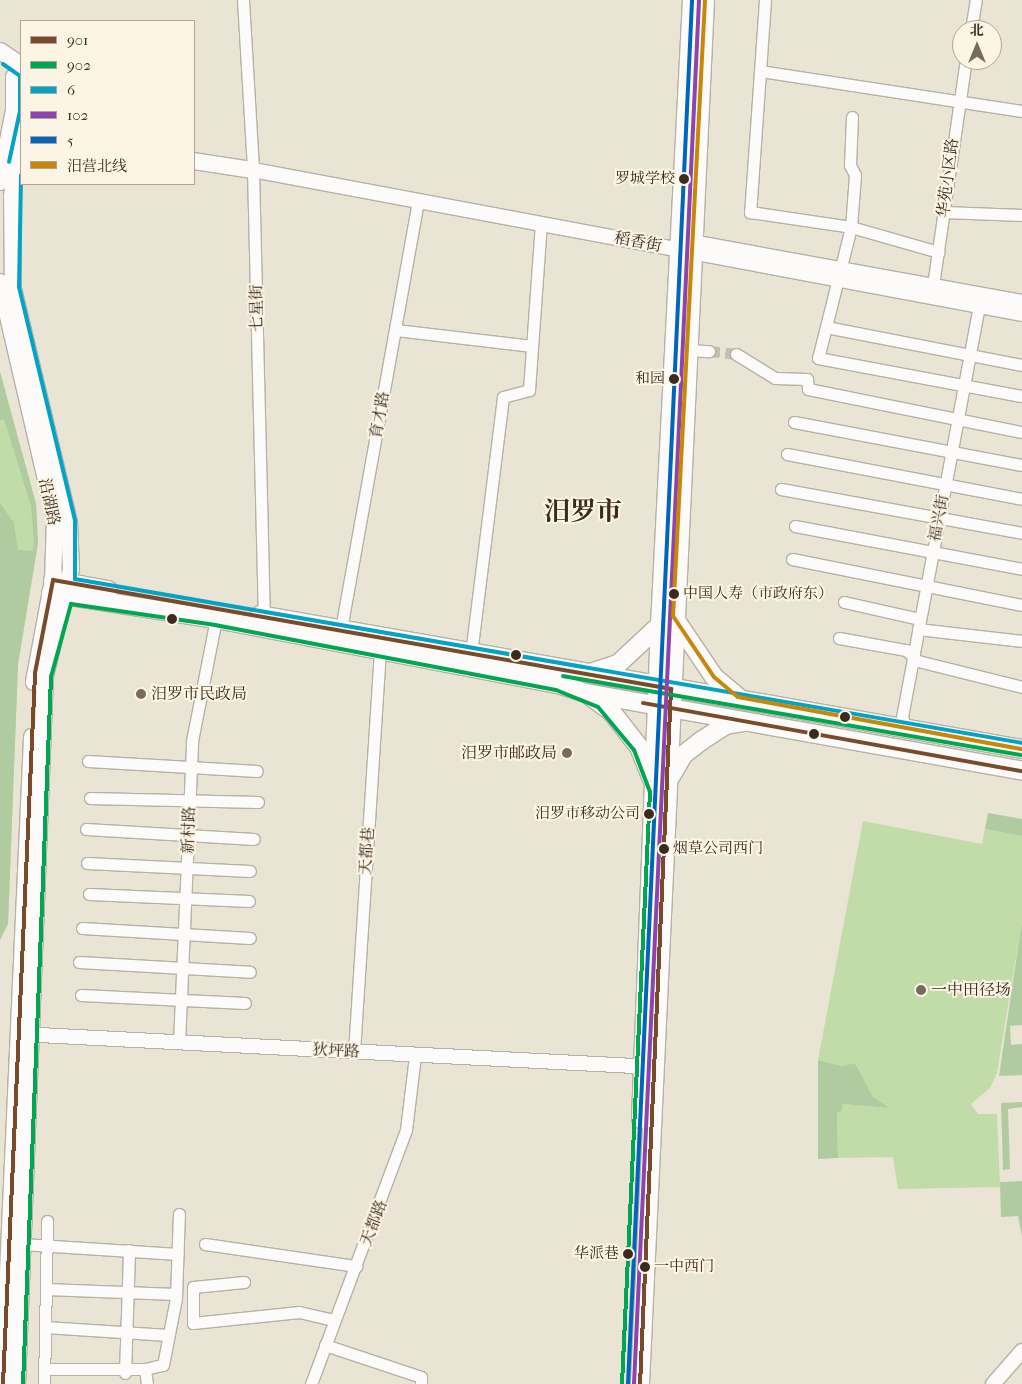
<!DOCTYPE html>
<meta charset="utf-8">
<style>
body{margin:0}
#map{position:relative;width:1022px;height:1384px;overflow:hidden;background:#e9e4d4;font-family:"IM FELL French Canon","Noto Serif SC",serif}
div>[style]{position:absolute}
.green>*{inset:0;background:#c2dca9}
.forest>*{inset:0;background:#b0cb9f}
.minor-tunnel>*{height:11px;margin-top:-5.5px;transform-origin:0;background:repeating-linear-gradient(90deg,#c6bfb0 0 11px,transparent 0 16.5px)}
.roads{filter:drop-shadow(1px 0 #b5b1a6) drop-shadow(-1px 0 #b5b1a6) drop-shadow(0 1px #b5b1a6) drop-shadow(0 -1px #b5b1a6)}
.minor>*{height:11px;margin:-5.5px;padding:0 5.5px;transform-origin:5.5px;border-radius:5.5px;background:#fcfbf9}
.tertiary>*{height:14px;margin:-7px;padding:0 7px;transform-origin:7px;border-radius:7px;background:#fcfbf9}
.secondary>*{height:16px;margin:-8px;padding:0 8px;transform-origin:8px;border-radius:8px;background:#fcfbf9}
.primary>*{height:18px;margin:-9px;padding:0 9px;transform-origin:9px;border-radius:9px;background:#fcfbf9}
.bus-1>*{height:4px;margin:-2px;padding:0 2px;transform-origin:2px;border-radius:2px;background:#7a4b2a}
.bus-2>*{height:4px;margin:-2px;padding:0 2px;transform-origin:2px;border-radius:2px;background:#00a651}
.bus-3>*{height:4px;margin:-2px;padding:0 2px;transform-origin:2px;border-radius:2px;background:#03a3c5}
.bus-4>*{height:4px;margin:-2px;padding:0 2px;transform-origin:2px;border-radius:2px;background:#8e44ad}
.bus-5>*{height:4px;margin:-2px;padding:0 2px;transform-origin:2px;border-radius:2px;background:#0065bd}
.bus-6>*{height:4px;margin:-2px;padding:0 2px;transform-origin:2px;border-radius:2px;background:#c88708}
.dots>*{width:14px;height:14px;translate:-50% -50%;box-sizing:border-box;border:2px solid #fcf5e5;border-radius:50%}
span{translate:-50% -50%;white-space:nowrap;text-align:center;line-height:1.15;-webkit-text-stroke:4px #fcf5e5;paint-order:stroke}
.bus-label{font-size:15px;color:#3b2a1e}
.right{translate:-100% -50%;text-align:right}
.left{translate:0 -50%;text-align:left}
.street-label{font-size:16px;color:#3b2a1e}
.poi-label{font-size:16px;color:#3b2a1e}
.town-label{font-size:26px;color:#3b2a1e;font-weight:700}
.legend{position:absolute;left:20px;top:20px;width:175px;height:165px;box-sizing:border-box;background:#fcf5e5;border:1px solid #afa495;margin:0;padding:6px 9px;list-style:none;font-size:15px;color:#3b2a1e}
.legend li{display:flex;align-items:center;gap:10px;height:25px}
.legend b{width:25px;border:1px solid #afa495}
.north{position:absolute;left:952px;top:20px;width:50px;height:50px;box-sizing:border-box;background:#fcf5e5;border:1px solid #afa495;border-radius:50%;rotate:0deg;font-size:14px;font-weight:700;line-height:20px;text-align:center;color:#3b2a1e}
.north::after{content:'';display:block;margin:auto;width:18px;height:22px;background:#786b5e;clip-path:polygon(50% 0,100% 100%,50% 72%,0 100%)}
</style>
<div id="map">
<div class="green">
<div style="clip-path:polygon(0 372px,36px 504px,38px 543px,18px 664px,8px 924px,0 940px)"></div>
<div style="clip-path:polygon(863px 821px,982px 844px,985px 829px,1022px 836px,1022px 920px,997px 1073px,990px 1088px,971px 1104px,978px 1114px,997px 1114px,1000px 1187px,898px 1189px,893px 1157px,838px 1158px,837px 1111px,842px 1104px,890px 1108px,873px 1097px,855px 1063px,842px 1066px,818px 1060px)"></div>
</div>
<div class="forest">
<div style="clip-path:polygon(0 372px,36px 504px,38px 543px,18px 664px,8px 924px,0 940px,0 503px,14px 523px,18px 550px,33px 551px,34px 542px,31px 506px,4px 419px,0 420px)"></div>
<div style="clip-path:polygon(988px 813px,1022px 819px,1022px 836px,985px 829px)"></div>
<div style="clip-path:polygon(1022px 920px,1022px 1025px,1010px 1026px,1011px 1045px,1022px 1044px,1022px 1075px,999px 1076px)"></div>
<div style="clip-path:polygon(818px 1060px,842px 1066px,855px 1063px,873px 1097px,890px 1108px,842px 1104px,842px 1111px,837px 1112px,838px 1158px,818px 1159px)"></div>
<div style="clip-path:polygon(1022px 1102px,1022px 1107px,1008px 1109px,1010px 1169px,1003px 1170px,1001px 1103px)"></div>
<div style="clip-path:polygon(1022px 1181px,1022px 1237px,1018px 1216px,1001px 1217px,1000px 1182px)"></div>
</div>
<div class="minor-tunnel">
<div style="left:709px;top:351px;width:27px;rotate:6deg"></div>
</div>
<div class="roads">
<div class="minor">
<div style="left:243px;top:0;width:170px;rotate:86.6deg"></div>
<div style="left:253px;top:170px;width:446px;rotate:88.6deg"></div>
<div style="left:765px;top:0;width:213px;rotate:94deg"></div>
<div style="left:750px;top:212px;width:102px;rotate:8.4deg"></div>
<div style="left:851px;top:227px;width:91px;rotate:15.9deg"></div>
<div style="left:971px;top:30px;width:30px;rotate:-81deg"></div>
<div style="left:760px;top:71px;width:265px;rotate:8.7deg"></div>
<div style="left:852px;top:117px;width:48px;rotate:92.4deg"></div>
<div style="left:850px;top:165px;width:11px;rotate:63deg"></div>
<div style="left:855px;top:175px;width:52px;rotate:94.4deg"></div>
<div style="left:851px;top:227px;width:135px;rotate:104.1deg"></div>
<div style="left:818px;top:358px;width:208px;rotate:10.6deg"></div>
<div style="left:944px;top:212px;width:78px;rotate:2.2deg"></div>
<div style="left:932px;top:292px;width:234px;rotate:-81.7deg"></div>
<div style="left:826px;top:327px;width:200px;rotate:11deg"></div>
<div style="left:396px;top:330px;width:137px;rotate:6.7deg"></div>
<div style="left:687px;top:350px;width:22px;rotate:3deg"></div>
<div style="left:736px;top:354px;width:46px;rotate:31.6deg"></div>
<div style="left:775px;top:378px;width:32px;rotate:2deg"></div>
<div style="left:807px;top:379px;width:10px;rotate:84deg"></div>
<div style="left:808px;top:389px;width:218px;rotate:11.4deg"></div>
<div style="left:794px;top:422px;width:232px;rotate:10.7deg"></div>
<div style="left:787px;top:454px;width:239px;rotate:10.8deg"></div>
<div style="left:781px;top:489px;width:245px;rotate:10.3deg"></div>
<div style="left:795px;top:526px;width:231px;rotate:10.7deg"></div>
<div style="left:792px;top:559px;width:235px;rotate:11.3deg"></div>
<div style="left:844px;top:602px;width:78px;rotate:12.6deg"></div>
<div style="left:341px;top:629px;width:435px;rotate:-79.8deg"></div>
<div style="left:918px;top:629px;width:105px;rotate:6.6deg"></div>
<div style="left:839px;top:638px;width:68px;rotate:10.2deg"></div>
<div style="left:906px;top:650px;width:16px;rotate:43deg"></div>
<div style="left:918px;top:661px;width:107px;rotate:14deg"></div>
<div style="left:471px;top:654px;width:259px;rotate:-82.9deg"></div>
<div style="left:503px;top:397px;width:27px;rotate:-15deg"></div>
<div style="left:529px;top:390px;width:166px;rotate:-85.9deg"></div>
<div style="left:906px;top:729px;width:13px;rotate:-108deg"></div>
<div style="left:902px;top:717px;width:418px;rotate:-79.4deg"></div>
<div style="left:88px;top:761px;width:169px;rotate:3.4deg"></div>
<div style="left:90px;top:798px;width:168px;rotate:1.4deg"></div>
<div style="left:86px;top:829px;width:168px;rotate:3.4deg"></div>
<div style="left:87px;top:863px;width:163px;rotate:2.8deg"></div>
<div style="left:89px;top:894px;width:160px;rotate:2.5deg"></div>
<div style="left:82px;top:928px;width:168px;rotate:3.4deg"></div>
<div style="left:79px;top:962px;width:171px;rotate:3.3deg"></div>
<div style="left:81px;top:995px;width:164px;rotate:2.8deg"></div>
<div style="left:179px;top:1043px;width:302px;rotate:-87.5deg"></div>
<div style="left:192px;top:741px;width:124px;rotate:-78.9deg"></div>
<div style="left:354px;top:1052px;width:403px;rotate:-86.3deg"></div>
<div style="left:22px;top:1244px;width:156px;rotate:3.7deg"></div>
<div style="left:205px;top:1244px;width:153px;rotate:8.3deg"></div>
<div style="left:244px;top:1282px;width:51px;rotate:174.4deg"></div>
<div style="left:193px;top:1287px;width:36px;rotate:90deg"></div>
<div style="left:193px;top:1323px;width:107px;rotate:-5.9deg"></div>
<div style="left:299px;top:1312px;width:35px;rotate:13deg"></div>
<div style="left:46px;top:1289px;width:130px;rotate:2.2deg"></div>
<div style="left:45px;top:1327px;width:123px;rotate:3.7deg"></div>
<div style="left:325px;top:1345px;width:101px;rotate:18.4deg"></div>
<div style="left:421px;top:1377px;width:7px;rotate:90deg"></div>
<div style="left:44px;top:1369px;width:101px"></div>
<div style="left:125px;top:1373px;width:123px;rotate:-88.1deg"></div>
<div style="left:44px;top:1384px;width:163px;rotate:-88.9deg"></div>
<div style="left:147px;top:1384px;width:15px;rotate:-98deg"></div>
<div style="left:145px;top:1369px;width:18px;rotate:-13deg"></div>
<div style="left:163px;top:1365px;width:68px;rotate:-79deg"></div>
<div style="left:176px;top:1298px;width:84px;rotate:-88deg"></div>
<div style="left:311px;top:1384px;width:271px;rotate:-69.5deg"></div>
<div style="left:406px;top:1130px;width:75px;rotate:-83.1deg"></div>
</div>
<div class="tertiary">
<div style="left:253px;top:170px;width:782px;rotate:10.61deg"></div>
<div style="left:686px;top:241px;width:341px;rotate:10.3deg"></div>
<div style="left:20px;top:1034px;width:634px;rotate:2.98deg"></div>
<div style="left:993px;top:1384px;width:44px;rotate:-48.7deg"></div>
</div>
<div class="secondary">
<div style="left:0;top:51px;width:25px;rotate:34deg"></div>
<div style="left:194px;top:161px;width:60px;rotate:8.7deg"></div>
<div style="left:0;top:182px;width:73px;rotate:-79deg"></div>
<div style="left:14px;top:110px;width:33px;rotate:-90deg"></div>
<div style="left:0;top:282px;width:242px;rotate:76.9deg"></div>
<div style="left:55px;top:518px;width:62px;rotate:91.8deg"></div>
<div style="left:53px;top:580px;width:104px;rotate:100.6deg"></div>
<div style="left:3px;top:1384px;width:648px;rotate:-87.43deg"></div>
<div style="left:17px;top:1384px;width:709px;rotate:-87.74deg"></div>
<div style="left:45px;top:676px;width:110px;rotate:-76.3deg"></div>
<div style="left:71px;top:569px;width:47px;rotate:-92.4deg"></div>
<div style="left:69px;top:522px;width:241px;rotate:-103.5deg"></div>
<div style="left:13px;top:288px;width:92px;rotate:-90.6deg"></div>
<div style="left:12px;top:196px;width:65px;rotate:-82deg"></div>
</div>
<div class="primary">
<div style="left:53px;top:580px;width:56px;rotate:10.3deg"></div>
<div style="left:51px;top:593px;width:167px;rotate:9deg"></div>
<div style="left:216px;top:619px;width:348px;rotate:10.8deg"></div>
<div style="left:558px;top:684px;width:29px;rotate:18deg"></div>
<div style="left:586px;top:693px;width:443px;rotate:10.1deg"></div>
<div style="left:260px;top:615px;width:774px;rotate:9.97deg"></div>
<div style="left:673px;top:616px;width:73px;rotate:56.1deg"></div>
<div style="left:714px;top:677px;width:31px;rotate:40deg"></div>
<div style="left:590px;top:673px;width:29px;rotate:-18deg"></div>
<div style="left:618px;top:664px;width:57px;rotate:-42.9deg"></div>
<div style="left:590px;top:696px;width:26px;rotate:36deg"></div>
<div style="left:611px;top:711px;width:46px;rotate:52.1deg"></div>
<div style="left:639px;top:747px;width:35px;rotate:68deg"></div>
<div style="left:671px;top:776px;width:24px;rotate:-60deg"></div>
<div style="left:683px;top:755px;width:23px;rotate:-38deg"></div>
<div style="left:701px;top:741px;width:30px;rotate:-33deg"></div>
<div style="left:726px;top:725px;width:17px;rotate:-10deg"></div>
<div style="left:641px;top:1119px;width:494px;rotate:-87.8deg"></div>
<div style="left:660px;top:625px;width:626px;rotate:-87.07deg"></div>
<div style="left:640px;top:1384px;width:1386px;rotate:-87.31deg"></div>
</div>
</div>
<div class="bus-1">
<div style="left:643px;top:703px;width:385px;rotate:10.2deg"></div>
<div style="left:3px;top:1384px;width:712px;rotate:-87.42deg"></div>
<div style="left:35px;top:673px;width:95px;rotate:-79deg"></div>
<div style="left:53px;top:580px;width:628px;rotate:10deg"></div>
<div style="left:671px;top:689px;width:696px;rotate:92.55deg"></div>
</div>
<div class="bus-2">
<div style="left:563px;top:676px;width:465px;rotate:9.8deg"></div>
<div style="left:23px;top:1384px;width:708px;rotate:-87.73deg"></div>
<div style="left:51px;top:677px;width:76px;rotate:-74.7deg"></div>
<div style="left:71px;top:604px;width:146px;rotate:8.3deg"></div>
<div style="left:215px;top:625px;width:347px;rotate:10.8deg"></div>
<div style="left:556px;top:690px;width:45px;rotate:22deg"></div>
<div style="left:598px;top:707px;width:56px;rotate:50.1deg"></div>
<div style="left:634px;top:750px;width:45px;rotate:69.1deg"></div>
<div style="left:650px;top:792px;width:593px;rotate:92.71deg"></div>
</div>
<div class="bus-3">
<div style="left:3px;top:64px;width:21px;rotate:35deg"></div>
<div style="left:20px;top:76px;width:35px;rotate:90deg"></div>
<div style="left:20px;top:111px;width:52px;rotate:102.2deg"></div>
<div style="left:21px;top:175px;width:112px;rotate:91deg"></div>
<div style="left:19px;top:287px;width:241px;rotate:76.5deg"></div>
<div style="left:75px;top:521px;width:58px;rotate:90deg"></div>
<div style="left:75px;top:579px;width:961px;rotate:9.82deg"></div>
</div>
<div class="bus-4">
<div style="left:634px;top:1384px;width:1386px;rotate:-87.31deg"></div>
</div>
<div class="bus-5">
<div style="left:628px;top:1384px;width:1385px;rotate:-87.35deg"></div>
</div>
<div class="bus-6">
<div style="left:705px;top:0;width:617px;rotate:92.97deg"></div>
<div style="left:673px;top:616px;width:73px;rotate:56.1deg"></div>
<div style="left:714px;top:677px;width:31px;rotate:40deg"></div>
<div style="left:738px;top:697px;width:289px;rotate:10.4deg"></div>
</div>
<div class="dots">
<div style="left:684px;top:179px;background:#3b2a1e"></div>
<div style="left:674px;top:379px;background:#3b2a1e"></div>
<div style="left:674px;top:594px;background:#3b2a1e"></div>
<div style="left:172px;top:619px;background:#3b2a1e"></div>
<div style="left:516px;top:655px;background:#3b2a1e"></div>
<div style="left:141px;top:694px;background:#786b5e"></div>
<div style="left:845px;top:717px;background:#3b2a1e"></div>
<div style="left:814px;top:734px;background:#3b2a1e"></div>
<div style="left:567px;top:753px;background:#786b5e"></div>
<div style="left:649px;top:814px;background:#3b2a1e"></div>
<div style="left:664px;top:849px;background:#3b2a1e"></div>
<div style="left:921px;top:990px;background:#786b5e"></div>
<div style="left:628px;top:1254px;background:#3b2a1e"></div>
<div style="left:645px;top:1267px;background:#3b2a1e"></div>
</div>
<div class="bus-label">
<span class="right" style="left:675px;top:179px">罗城学校</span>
<span class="right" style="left:665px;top:379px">和园</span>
<span class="left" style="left:683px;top:594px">中国人寿（市政府东）</span>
<span class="right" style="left:640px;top:814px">汨罗市移动公司</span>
<span class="left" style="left:673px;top:849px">烟草公司西门</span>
<span class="right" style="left:619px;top:1254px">华派巷</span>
<span class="left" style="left:654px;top:1267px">一中西门</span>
</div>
<div class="street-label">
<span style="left:948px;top:178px;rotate:-83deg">华苑小区路</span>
<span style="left:638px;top:242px;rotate:11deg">稻香街</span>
<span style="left:257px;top:308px;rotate:-91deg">七星街</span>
<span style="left:380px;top:415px;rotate:-80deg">育才路</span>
<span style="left:49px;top:502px;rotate:78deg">沿湖路</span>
<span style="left:939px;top:518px;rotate:-79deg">福兴街</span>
<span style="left:189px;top:830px;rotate:-88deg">新村路</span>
<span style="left:367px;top:851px;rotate:-86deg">天都巷</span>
<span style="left:336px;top:1051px;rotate:3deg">狄坪路</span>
<span style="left:374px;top:1223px;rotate:-69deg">天都路</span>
</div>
<div class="poi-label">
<span class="left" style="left:151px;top:694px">汨罗市民政局</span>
<span class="right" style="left:557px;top:753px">汨罗市邮政局</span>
<span class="left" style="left:931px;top:990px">一中田径场</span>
</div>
<div class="town-label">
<span style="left:583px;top:512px">汨罗市</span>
</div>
<ul class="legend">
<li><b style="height:6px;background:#7a4b2a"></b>901</li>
<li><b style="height:6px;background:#00a651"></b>902</li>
<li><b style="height:6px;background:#03a3c5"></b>6</li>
<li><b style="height:6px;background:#8e44ad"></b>102</li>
<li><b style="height:6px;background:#0065bd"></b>5</li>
<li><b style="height:6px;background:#c88708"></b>汨营北线</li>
</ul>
<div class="north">北</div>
</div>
